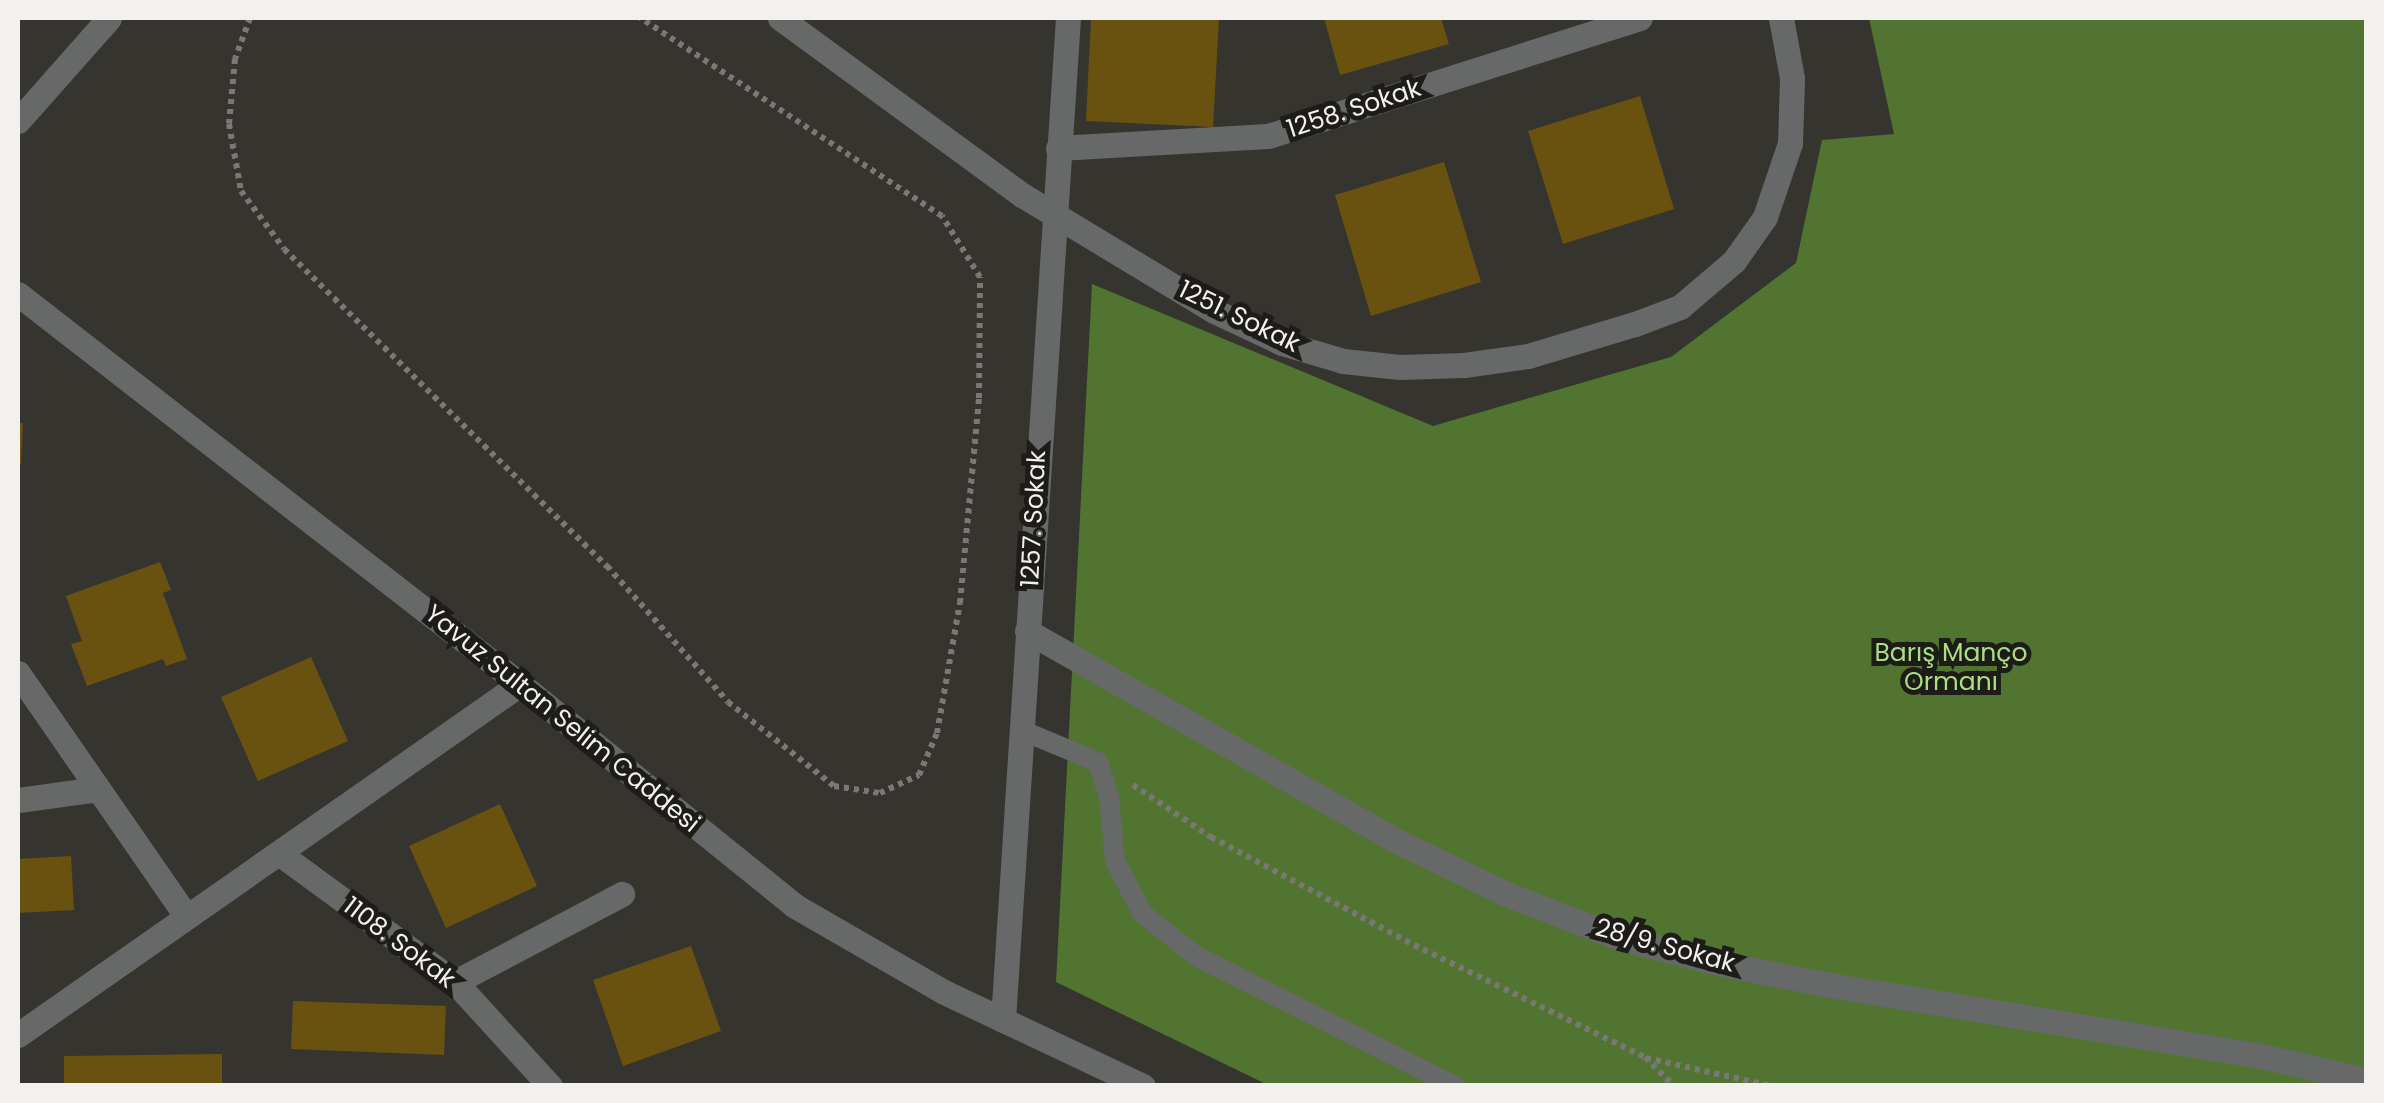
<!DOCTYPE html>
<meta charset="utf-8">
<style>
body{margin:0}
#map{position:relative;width:2384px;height:1103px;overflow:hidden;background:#36342f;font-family:Poppins,sans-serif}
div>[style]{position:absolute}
.forest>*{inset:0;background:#517530}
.building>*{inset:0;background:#695210}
.path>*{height:6px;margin-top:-3px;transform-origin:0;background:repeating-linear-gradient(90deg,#7a7874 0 5px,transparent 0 10px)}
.service>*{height:20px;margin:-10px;padding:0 10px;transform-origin:10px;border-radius:10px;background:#666968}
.minor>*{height:25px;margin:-12.5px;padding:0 12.5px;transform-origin:12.5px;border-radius:12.5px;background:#666968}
.tertiary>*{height:25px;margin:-12.5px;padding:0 12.5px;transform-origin:12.5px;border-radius:12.5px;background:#666968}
span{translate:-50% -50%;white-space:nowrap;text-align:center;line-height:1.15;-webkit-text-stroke:10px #1d1c19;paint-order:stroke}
.street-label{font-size:25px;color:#f3f1ee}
.park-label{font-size:25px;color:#aadf80}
.frame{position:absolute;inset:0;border:20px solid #f3f1ee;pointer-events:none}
</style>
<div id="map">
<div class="forest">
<div style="clip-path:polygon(1869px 18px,2366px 18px,2366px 1085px,1268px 1085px,1056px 982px,1092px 284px,1433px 426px,1671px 357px,1796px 263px,1822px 140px,1894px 134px)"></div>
</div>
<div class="building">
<div style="clip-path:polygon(1091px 18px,1219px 18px,1213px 127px,1086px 121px)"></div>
<div style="clip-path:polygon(1324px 18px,1441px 18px,1449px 44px,1340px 75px)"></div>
<div style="clip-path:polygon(1640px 96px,1674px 209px,1563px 244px,1528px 131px)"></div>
<div style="clip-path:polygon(1444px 162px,1481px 282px,1371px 316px,1335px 195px)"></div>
<div style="clip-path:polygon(18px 423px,23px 423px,21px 464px,18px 464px)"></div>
<div style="clip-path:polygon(160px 562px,171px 590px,163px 593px,187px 659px,166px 666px,163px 659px,87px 686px,71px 644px,82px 641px,66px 596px)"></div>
<div style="clip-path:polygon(311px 657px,348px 741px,258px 781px,221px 697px)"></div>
<div style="clip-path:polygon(500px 804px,537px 886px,446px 928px,409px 846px)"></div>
<div style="clip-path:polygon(71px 856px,74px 910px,18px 913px,18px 859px)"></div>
<div style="clip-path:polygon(691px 946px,721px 1031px,623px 1066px,593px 980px)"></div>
<div style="clip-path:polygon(293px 1001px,446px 1006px,444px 1055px,291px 1049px)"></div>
<div style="clip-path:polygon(222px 1054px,222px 1086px,64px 1086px,64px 1056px)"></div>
</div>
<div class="path">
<div style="left:250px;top:18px;width:44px;rotate:110.1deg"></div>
<div style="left:235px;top:59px;width:65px;rotate:95.3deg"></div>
<div style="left:229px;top:124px;width:68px;rotate:79.8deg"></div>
<div style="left:241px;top:191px;width:72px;rotate:53.4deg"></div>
<div style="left:284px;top:249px;width:453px;rotate:44.5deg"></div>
<div style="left:607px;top:566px;width:182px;rotate:48.3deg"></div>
<div style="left:728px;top:702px;width:135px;rotate:38.4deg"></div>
<div style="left:834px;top:786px;width:47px;rotate:8.7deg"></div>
<div style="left:880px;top:793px;width:43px;rotate:-24.8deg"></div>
<div style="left:919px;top:775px;width:46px;rotate:-66.8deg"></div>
<div style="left:937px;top:733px;width:132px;rotate:-80deg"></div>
<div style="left:960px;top:603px;width:206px;rotate:-84.7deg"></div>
<div style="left:979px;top:398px;width:121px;rotate:-89.5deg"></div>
<div style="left:980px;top:277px;width:72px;rotate:-121.9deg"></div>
<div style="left:942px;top:216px;width:361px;rotate:-146.7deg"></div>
<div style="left:1133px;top:785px;width:94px;rotate:33.7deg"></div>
<div style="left:1211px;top:837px;width:230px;rotate:28deg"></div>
<div style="left:1414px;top:945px;width:257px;rotate:25.9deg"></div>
<div style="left:1645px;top:1057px;width:41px;rotate:45deg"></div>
<div style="left:1646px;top:1058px;width:128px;rotate:12.6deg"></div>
</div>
<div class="service">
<div style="left:1021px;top:730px;width:83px;rotate:22.6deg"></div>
<div style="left:1098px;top:762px;width:37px;rotate:73deg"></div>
<div style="left:1109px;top:797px;width:64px;rotate:84.6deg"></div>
<div style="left:1115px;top:861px;width:60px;rotate:62.2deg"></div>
<div style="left:1143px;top:914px;width:68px;rotate:38.4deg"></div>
<div style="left:1196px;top:956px;width:290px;rotate:26.7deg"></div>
</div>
<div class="minor">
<div style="left:780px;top:18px;width:300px;rotate:36.2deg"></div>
<div style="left:1022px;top:195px;width:224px;rotate:31.1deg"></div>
<div style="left:1214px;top:311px;width:75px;rotate:25.2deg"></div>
<div style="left:1282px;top:343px;width:64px;rotate:16.4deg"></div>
<div style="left:1343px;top:361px;width:57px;rotate:6deg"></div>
<div style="left:1400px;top:367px;width:64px;rotate:-1.8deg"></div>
<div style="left:1464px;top:365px;width:65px;rotate:-8deg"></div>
<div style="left:1528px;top:356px;width:112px;rotate:-16.7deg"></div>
<div style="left:1635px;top:324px;width:48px;rotate:-20.7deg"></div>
<div style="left:1680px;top:307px;width:71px;rotate:-40.4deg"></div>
<div style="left:1734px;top:261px;width:54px;rotate:-54.8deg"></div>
<div style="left:1765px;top:217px;width:78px;rotate:-71.3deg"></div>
<div style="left:1790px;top:143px;width:65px;rotate:-88.2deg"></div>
<div style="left:1792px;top:78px;width:61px;rotate:-100.4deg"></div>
<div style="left:18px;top:121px;width:137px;rotate:-48.5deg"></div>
<div style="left:1058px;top:148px;width:210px;rotate:-3.3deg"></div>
<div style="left:1268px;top:136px;width:390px;rotate:-17.6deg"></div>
<div style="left:18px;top:673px;width:295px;rotate:55.3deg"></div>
<div style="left:18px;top:800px;width:81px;rotate:-7.8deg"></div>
<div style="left:280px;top:854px;width:217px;rotate:36.2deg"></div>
<div style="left:455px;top:982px;width:141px;rotate:47.6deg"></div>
<div style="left:455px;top:982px;width:189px;rotate:-27.8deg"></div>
<div style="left:1003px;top:1020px;width:1004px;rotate:-86.29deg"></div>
<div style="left:18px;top:1035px;width:613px;rotate:-34.96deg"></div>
</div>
<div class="tertiary">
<div style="left:18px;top:294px;width:636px;rotate:37.84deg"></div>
<div style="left:520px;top:684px;width:353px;rotate:38.9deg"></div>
<div style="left:795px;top:906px;width:172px;rotate:30deg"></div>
<div style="left:944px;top:992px;width:220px;rotate:25.3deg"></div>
<div style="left:1027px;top:631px;width:428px;rotate:29.6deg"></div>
<div style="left:1399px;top:842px;width:117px;rotate:25.9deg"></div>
<div style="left:1504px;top:893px;width:121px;rotate:21.3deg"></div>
<div style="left:1617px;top:937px;width:99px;rotate:14.6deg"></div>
<div style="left:1713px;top:962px;width:124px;rotate:11.1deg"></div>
<div style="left:1835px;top:986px;width:432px;rotate:9.3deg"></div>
<div style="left:2261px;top:1056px;width:108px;rotate:12.9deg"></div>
</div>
<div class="street-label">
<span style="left:1354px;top:109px;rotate:-18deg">1258. Sokak</span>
<span style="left:1239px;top:317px;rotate:26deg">1251. Sokak</span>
<span style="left:1034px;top:519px;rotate:-87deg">1257. Sokak</span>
<span style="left:562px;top:719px;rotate:39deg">Yavuz Sultan Selim Caddesi</span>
<span style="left:399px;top:943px;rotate:37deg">1108. Sokak</span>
<span style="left:1665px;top:946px;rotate:15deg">28/9. Sokak</span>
</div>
<div class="park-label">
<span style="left:1951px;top:668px">Barış Manço<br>Ormanı</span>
</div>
<div class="frame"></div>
</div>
